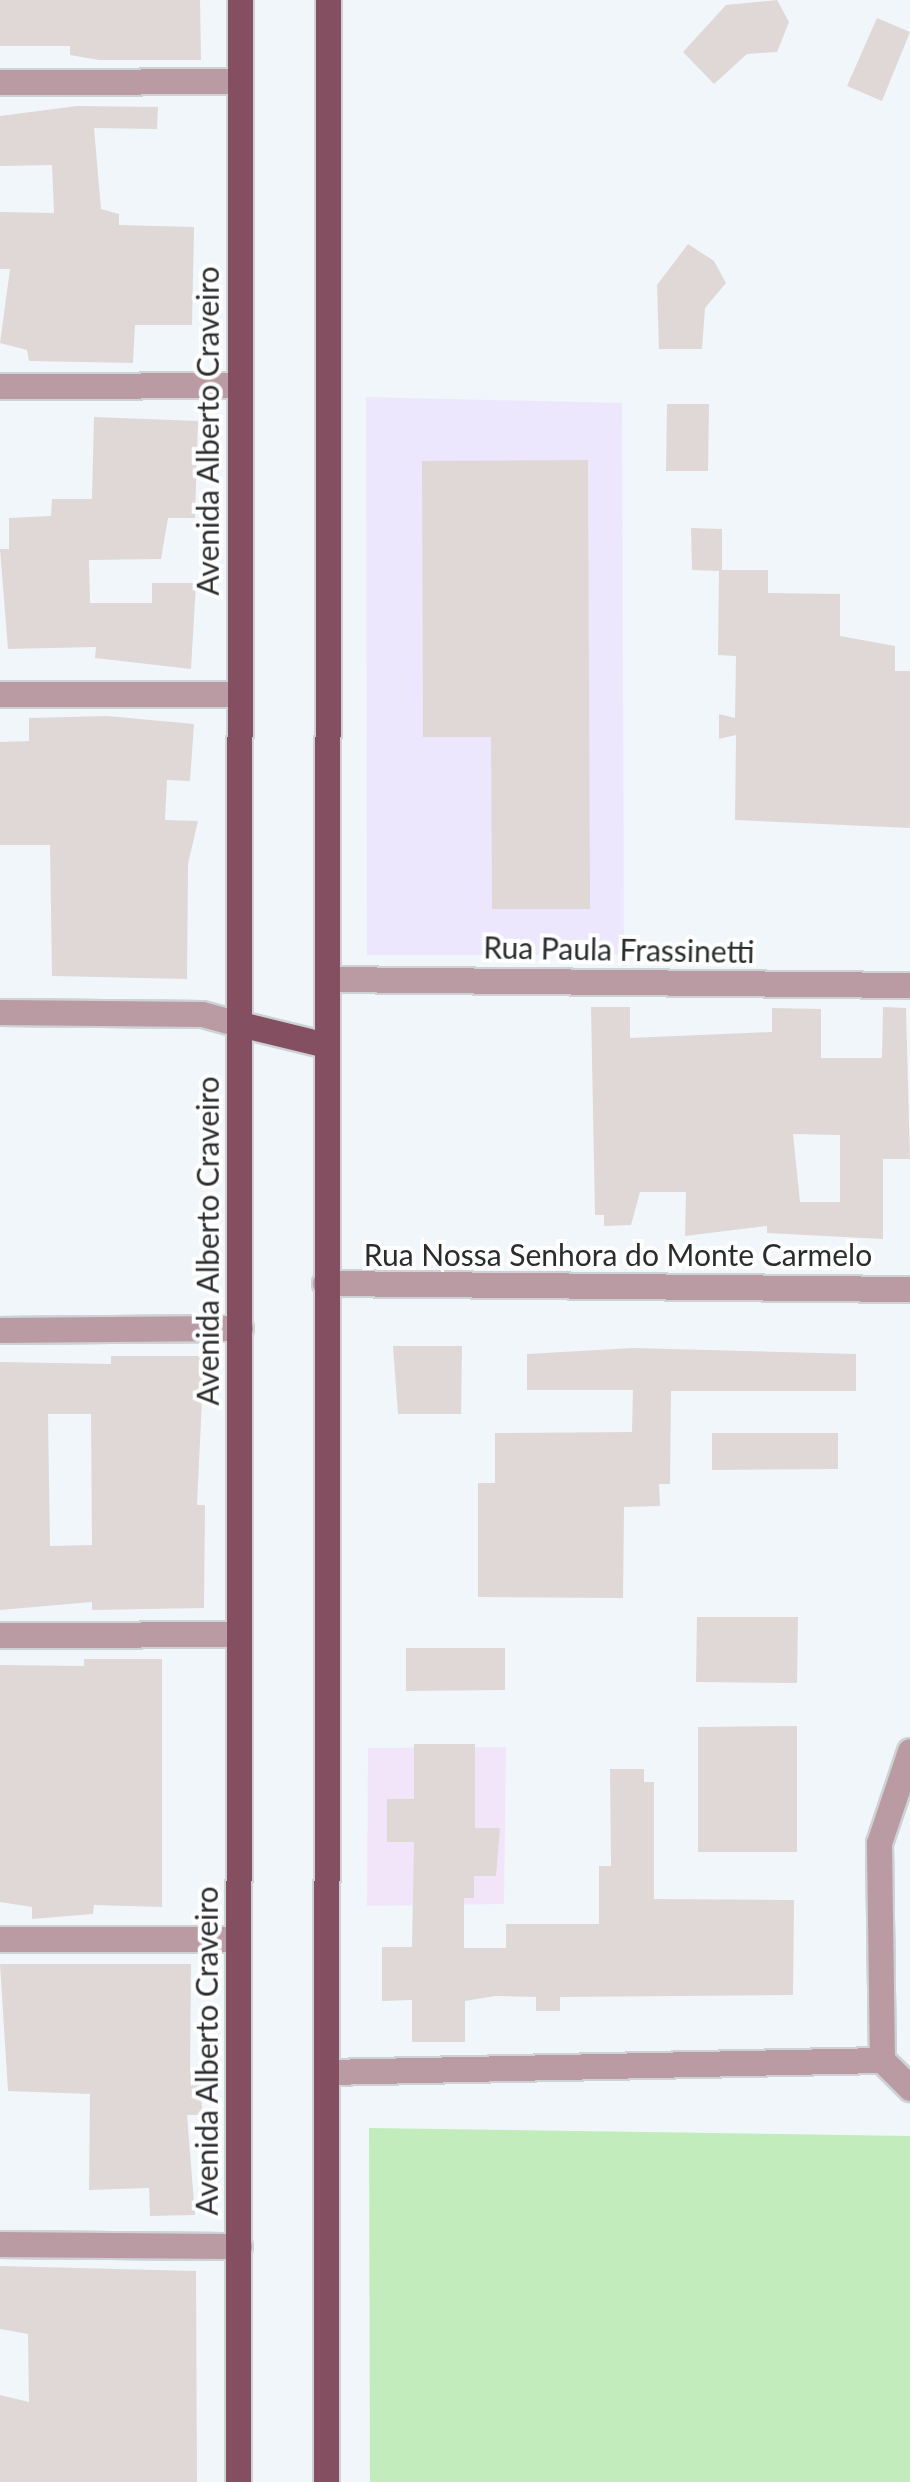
<!DOCTYPE html>
<style>
body{margin:0}
#map{position:relative;width:910px;height:2482px;overflow:hidden;background:#f1f6fa;font-family:Lato,sans-serif}
div>[style]{position:absolute}
.commercial>*{inset:0;background:#ede7fd}
.medical>*{inset:0;background:#f3e5f9}
.green>*{inset:0;background:#c2ecbc}
.building>*{inset:0;background:#dfd8d7}
.roads{filter:drop-shadow(2px 0 #cdd2d5) drop-shadow(-2px 0 #cdd2d5) drop-shadow(0 2px #cdd2d5) drop-shadow(0 -2px #cdd2d5)}
.minor>*{height:25px;margin:-12.5px;padding:0 12.5px;transform-origin:12.5px;border-radius:12.5px;background:#ba9aa3}
.tertiary>*{height:25px;margin:-12.5px;padding:0 12.5px;transform-origin:12.5px;border-radius:12.5px;background:#ba9aa3}
.primary>*{height:25px;margin:-12.5px;padding:0 12.5px;transform-origin:12.5px;border-radius:12.5px;background:#844f60}
span{translate:-50% -50%;white-space:nowrap;text-align:center;line-height:1.15;-webkit-text-stroke:8px #fff;paint-order:stroke}
.street-label{font-size:30px;color:#2a2c2d}
</style>
<div id="map">
<div class="commercial">
<div style="clip-path:polygon(366px 397px,622px 403px,624px 955px,367px 955px)"></div>
</div>
<div class="medical">
<div style="clip-path:polygon(506px 1747px,504px 1904px,367px 1906px,368px 1748px)"></div>
</div>
<div class="green">
<div style="clip-path:polygon(369px 2128px,910px 2136px,910px 2482px,370px 2482px)"></div>
</div>
<div class="building">
<div style="clip-path:polygon(0 0,200px 0,201px 60px,99px 60px,70px 55px,70px 46px,0 46px)"></div>
<div style="clip-path:polygon(777px 0,789px 22px,777px 52px,747px 54px,714px 84px,683px 52px,726px 5px)"></div>
<div style="clip-path:polygon(877px 18px,910px 32px,882px 101px,847px 86px)"></div>
<div style="clip-path:polygon(77px 106px,158px 107px,157px 129px,94px 128px,101px 209px,119px 214px,119px 225px,194px 227px,192px 325px,135px 325px,133px 363px,29px 361px,27px 350px,0 343px,10px 269px,0 269px,0 212px,54px 213px,52px 165px,0 166px,0 116px)"></div>
<div style="clip-path:polygon(688px 244px,714px 261px,726px 283px,705px 308px,702px 349px,659px 349px,657px 285px)"></div>
<div style="clip-path:polygon(667px 404px,709px 404px,708px 471px,666px 471px)"></div>
<div style="clip-path:polygon(94px 417px,198px 421px,195px 518px,168px 518px,161px 559px,89px 560px,90px 603px,152px 603px,152px 583px,196px 583px,191px 669px,95px 658px,96px 647px,8px 649px,0 549px,9px 549px,9px 518px,51px 516px,52px 499px,92px 499px)"></div>
<div style="clip-path:polygon(588px 460px,590px 909px,492px 909px,491px 737px,423px 737px,422px 461px)"></div>
<div style="clip-path:polygon(691px 528px,722px 529px,722px 570px,768px 570px,768px 593px,840px 594px,840px 636px,895px 646px,895px 671px,910px 671px,910px 828px,735px 820px,736px 735px,719px 739px,719px 714px,735px 718px,736px 656px,718px 655px,719px 571px,692px 570px)"></div>
<div style="clip-path:polygon(107px 716px,194px 724px,190px 781px,167px 780px,165px 820px,198px 821px,188px 864px,187px 979px,52px 976px,50px 845px,0 845px,0 742px,29px 741px,29px 718px)"></div>
<div style="clip-path:polygon(evenodd,591px 1007px,630px 1007px,630px 1038px,772px 1032px,772px 1008px,821px 1009px,821px 1058px,882px 1058px,883px 1007px,906px 1008px,910px 1159px,883px 1159px,883px 1239px,767px 1233px,767px 1226px,685px 1236px,686px 1192px,640px 1192px,631px 1225px,604px 1226px,604px 1215px,595px 1215px,591px 1007px,793px 1134px,840px 1135px,840px 1202px,800px 1202px,793px 1134px)"></div>
<div style="clip-path:polygon(393px 1346px,462px 1346px,461px 1414px,398px 1414px)"></div>
<div style="clip-path:polygon(633px 1348px,856px 1354px,856px 1391px,671px 1391px,670px 1484px,659px 1484px,660px 1506px,624px 1507px,623px 1598px,478px 1597px,478px 1483px,495px 1483px,495px 1433px,632px 1432px,633px 1390px,527px 1390px,527px 1354px)"></div>
<div style="clip-path:polygon(evenodd,111px 1356px,204px 1356px,197px 1505px,205px 1505px,204px 1608px,92px 1610px,92px 1602px,0 1610px,0 1362px,111px 1364px,111px 1356px,48px 1414px,91px 1414px,92px 1545px,50px 1546px,48px 1414px)"></div>
<div style="clip-path:polygon(712px 1433px,838px 1433px,838px 1469px,712px 1470px)"></div>
<div style="clip-path:polygon(697px 1617px,798px 1617px,797px 1683px,696px 1682px)"></div>
<div style="clip-path:polygon(406px 1648px,505px 1648px,505px 1690px,406px 1691px)"></div>
<div style="clip-path:polygon(84px 1659px,162px 1659px,162px 1907px,94px 1905px,93px 1914px,32px 1919px,32px 1907px,0 1902px,0 1665px,84px 1666px)"></div>
<div style="clip-path:polygon(797px 1726px,797px 1852px,698px 1852px,698px 1727px)"></div>
<div style="clip-path:polygon(414px 1744px,475px 1744px,475px 1828px,500px 1828px,496px 1876px,474px 1876px,474px 1898px,464px 1898px,464px 1948px,506px 1948px,506px 1924px,599px 1924px,599px 1866px,611px 1866px,610px 1769px,644px 1769px,644px 1782px,654px 1782px,654px 1899px,794px 1900px,793px 1995px,560px 1997px,560px 2011px,536px 2011px,536px 1997px,495px 1996px,465px 2001px,465px 2042px,412px 2042px,412px 2000px,382px 2001px,382px 1947px,412px 1947px,414px 1842px,387px 1842px,387px 1799px,414px 1799px)"></div>
<div style="clip-path:polygon(0 1964px,191px 1964px,190px 2073px,201px 2074px,202px 2115px,187px 2115px,195px 2215px,150px 2216px,149px 2188px,89px 2190px,90px 2094px,8px 2091px)"></div>
<div style="clip-path:polygon(0 2266px,196px 2271px,197px 2482px,0 2482px,0 2395px,29px 2402px,28px 2334px,0 2329px)"></div>
</div>
<div class="roads">
<div class="minor">
<div style="left:0;top:386px;width:240px;rotate:-0.2deg"></div>
<div style="left:0;top:694px;width:239px"></div>
<div style="left:327px;top:979px;width:583px;rotate:0.59deg"></div>
<div style="left:0;top:1012px;width:202px;rotate:0.6deg"></div>
<div style="left:202px;top:1014px;width:39px;rotate:15deg"></div>
<div style="left:325px;top:1283px;width:585px;rotate:0.59deg"></div>
<div style="left:0;top:1330px;width:240px;rotate:-0.5deg"></div>
<div style="left:0;top:1635px;width:239px;rotate:-0.2deg"></div>
<div style="left:0;top:1939px;width:238px"></div>
<div style="left:882px;top:2060px;width:40px;rotate:45deg"></div>
<div style="left:327px;top:2072px;width:555px;rotate:-1.24deg"></div>
<div style="left:882px;top:2060px;width:217px;rotate:-90.8deg"></div>
<div style="left:879px;top:1843px;width:97px;rotate:-71.4deg"></div>
<div style="left:0;top:2244px;width:239px;rotate:0.5deg"></div>
</div>
<div class="tertiary">
<div style="left:0;top:82px;width:239px;rotate:-0.2deg"></div>
</div>
<div class="primary">
<div style="left:240px;top:1024px;width:89px;rotate:13.7deg"></div>
<div style="left:238px;top:2482px;width:2482px;rotate:-89.95deg"></div>
<div style="left:326px;top:2482px;width:2482px;rotate:-89.95deg"></div>
</div>
</div>
<div class="street-label">
<span style="left:207px;top:431px;rotate:-90deg">Avenida Alberto Craveiro</span>
<span style="left:619px;top:949px;rotate:1deg">Rua Paula Frassinetti</span>
<span style="left:207px;top:1241px;rotate:-90deg">Avenida Alberto Craveiro</span>
<span style="left:618px;top:1254px">Rua Nossa Senhora do Monte Carmelo</span>
<span style="left:206px;top:2051px;rotate:-90deg">Avenida Alberto Craveiro</span>
</div>
</div>
